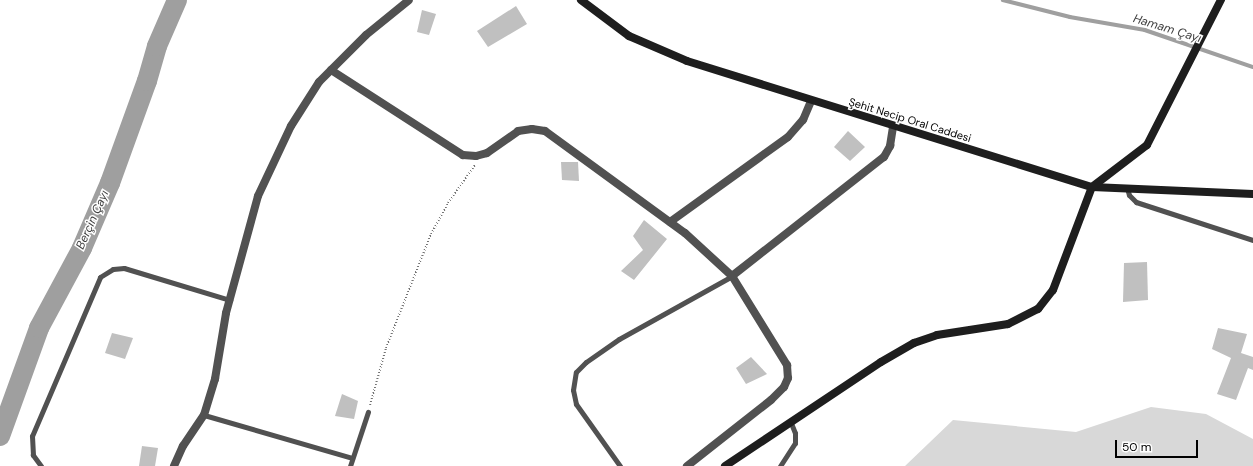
<!DOCTYPE html>
<meta charset="utf-8">
<style>
body{margin:0}
#map{position:relative;width:1253px;height:466px;overflow:hidden;background:#fff;font-family:"DM Sans",sans-serif}
div>[style]{position:absolute}
.green>*{inset:0;background:#d8d8d8}
.stream>*{height:3.5px;margin:-1.75px;padding:0 1.75px;transform-origin:1.75px;border-radius:1.75px;background:#9f9f9f}
.river>*{height:20px;margin:-10px;padding:0 10px;transform-origin:10px;border-radius:10px;background:#9f9f9f}
.building>*{inset:0;background:#c0c0c0}
.path>*{height:2px;margin-top:-1px;transform-origin:0;background:repeating-linear-gradient(90deg,#737373 0 1px,transparent 0 3px)}
.lane>*{height:5px;margin:-2.5px;padding:0 2.5px;transform-origin:2.5px;border-radius:2.5px;background:#515151}
.street>*{height:8px;margin:-4px;padding:0 4px;transform-origin:4px;border-radius:4px;background:#515151}
.secondary>*{height:8px;margin:-4px;padding:0 4px;transform-origin:4px;border-radius:4px;background:#1e1e1e}
span{translate:-50% -50%;white-space:nowrap;text-align:center;line-height:1.15;-webkit-text-stroke:3px #fff;paint-order:stroke}
.street-label{font-size:11px;color:#000}
.water-label{font-size:12px;color:#404040;font-style:italic}
.scale{position:absolute;left:1115px;top:440px;width:83px;height:18px;box-sizing:border-box;border:2px solid #000;border-top:0;padding-left:5px;font-size:12px;line-height:14px;white-space:nowrap;color:#000;-webkit-text-stroke:3px #fff;paint-order:stroke}
</style>
<div id="map">
<div class="green">
<div style="clip-path:polygon(1151px 407px,1206px 414px,1253px 439px,1253px 466px,905px 466px,953px 420px,1076px 432px)"></div>
</div>
<div class="stream">
<div style="left:1003px;top:0;width:69px;rotate:14.2deg"></div>
<div style="left:1070px;top:17px;width:76px;rotate:9.8deg"></div>
<div style="left:1145px;top:30px;width:114px;rotate:18.9deg"></div>
</div>
<div class="river">
<div style="left:0;top:436px;width:115px;rotate:-70.1deg"></div>
<div style="left:39px;top:328px;width:91px;rotate:-61.7deg"></div>
<div style="left:82px;top:248px;width:71px;rotate:-66.7deg"></div>
<div style="left:110px;top:183px;width:109px;rotate:-70.1deg"></div>
<div style="left:147px;top:81px;width:36px;rotate:-74deg"></div>
<div style="left:157px;top:46px;width:50px;rotate:-66.5deg"></div>
</div>
<div class="building">
<div style="clip-path:polygon(516px 6px,527px 24px,488px 47px,477px 31px)"></div>
<div style="clip-path:polygon(422px 10px,436px 14px,429px 35px,417px 32px)"></div>
<div style="clip-path:polygon(848px 131px,865px 147px,850px 161px,834px 147px)"></div>
<div style="clip-path:polygon(561px 162px,578px 162px,579px 181px,562px 180px)"></div>
<div style="clip-path:polygon(644px 220px,667px 239px,634px 280px,621px 271px,643px 250px,633px 236px)"></div>
<div style="clip-path:polygon(1147px 262px,1148px 300px,1123px 302px,1124px 263px)"></div>
<div style="clip-path:polygon(1218px 328px,1247px 334px,1241px 353px,1253px 357px,1253px 370px,1248px 368px,1236px 400px,1217px 394px,1231px 358px,1212px 349px)"></div>
<div style="clip-path:polygon(112px 333px,133px 338px,125px 359px,105px 353px)"></div>
<div style="clip-path:polygon(751px 357px,767px 374px,746px 384px,736px 368px)"></div>
<div style="clip-path:polygon(342px 394px,358px 401px,354px 419px,335px 416px)"></div>
<div style="clip-path:polygon(142px 446px,158px 448px,155px 466px,139px 466px)"></div>
</div>
<div class="path">
<div style="left:370px;top:405px;width:59px;rotate:-74.3deg"></div>
<div style="left:386px;top:348px;width:123px;rotate:-68.5deg"></div>
<div style="left:431px;top:234px;width:35px;rotate:-61deg"></div>
<div style="left:448px;top:203px;width:47px;rotate:-54.6deg"></div>
</div>
<div class="lane">
<div style="left:1127px;top:188px;width:7px;rotate:74deg"></div>
<div style="left:1129px;top:195px;width:10px;rotate:45deg"></div>
<div style="left:1136px;top:202px;width:123px;rotate:18deg"></div>
<div style="left:204px;top:415px;width:154px;rotate:16.2deg"></div>
<div style="left:41px;top:466px;width:14px;rotate:-126deg"></div>
<div style="left:33px;top:455px;width:19px;rotate:-93deg"></div>
<div style="left:32px;top:436px;width:173px;rotate:-66.8deg"></div>
<div style="left:100px;top:277px;width:15px;rotate:-32deg"></div>
<div style="left:113px;top:269px;width:11px;rotate:-5deg"></div>
<div style="left:124px;top:268px;width:111px;rotate:16.8deg"></div>
<div style="left:350px;top:466px;width:57px;rotate:-71.6deg"></div>
<div style="left:620px;top:466px;width:76px;rotate:-125.4deg"></div>
<div style="left:576px;top:404px;width:14px;rotate:-102deg"></div>
<div style="left:573px;top:390px;width:18px;rotate:-81deg"></div>
<div style="left:576px;top:372px;width:14px;rotate:-45deg"></div>
<div style="left:586px;top:362px;width:40px;rotate:-34.9deg"></div>
<div style="left:619px;top:339px;width:129px;rotate:-29.1deg"></div>
<div style="left:780px;top:466px;width:27px;rotate:-57deg"></div>
<div style="left:795px;top:443px;width:10px;rotate:-90deg"></div>
<div style="left:795px;top:433px;width:11px;rotate:-112deg"></div>
</div>
<div class="street">
<div style="left:331px;top:70px;width:157px;rotate:32.8deg"></div>
<div style="left:463px;top:155px;width:13px;rotate:4deg"></div>
<div style="left:476px;top:156px;width:11px;rotate:-15deg"></div>
<div style="left:487px;top:153px;width:38px;rotate:-35deg"></div>
<div style="left:518px;top:131px;width:14px;rotate:-8deg"></div>
<div style="left:532px;top:129px;width:13px;rotate:9deg"></div>
<div style="left:545px;top:131px;width:173px;rotate:36.1deg"></div>
<div style="left:685px;top:233px;width:64px;rotate:42.5deg"></div>
<div style="left:732px;top:276px;width:105px;rotate:58.3deg"></div>
<div style="left:787px;top:365px;width:13px;rotate:86deg"></div>
<div style="left:788px;top:378px;width:10px;rotate:114deg"></div>
<div style="left:784px;top:387px;width:18px;rotate:135deg"></div>
<div style="left:771px;top:400px;width:107px;rotate:141.8deg"></div>
<div style="left:670px;top:222px;width:145px;rotate:-35.8deg"></div>
<div style="left:788px;top:137px;width:23px;rotate:-49deg"></div>
<div style="left:803px;top:120px;width:21px;rotate:-67deg"></div>
<div style="left:732px;top:276px;width:193px;rotate:-38.1deg"></div>
<div style="left:884px;top:157px;width:13px;rotate:-61deg"></div>
<div style="left:890px;top:146px;width:20px;rotate:-81deg"></div>
<div style="left:174px;top:466px;width:22px;rotate:-66deg"></div>
<div style="left:183px;top:446px;width:37px;rotate:-56deg"></div>
<div style="left:204px;top:415px;width:38px;rotate:-73deg"></div>
<div style="left:215px;top:379px;width:67px;rotate:-80.5deg"></div>
<div style="left:226px;top:313px;width:121px;rotate:-74.7deg"></div>
<div style="left:258px;top:196px;width:77px;rotate:-64.8deg"></div>
<div style="left:291px;top:126px;width:52px;rotate:-57.5deg"></div>
<div style="left:319px;top:82px;width:66px;rotate:-45deg"></div>
<div style="left:366px;top:35px;width:55px;rotate:-39.1deg"></div>
</div>
<div class="secondary">
<div style="left:581px;top:0;width:60px;rotate:36.9deg"></div>
<div style="left:629px;top:36px;width:63px;rotate:23.3deg"></div>
<div style="left:687px;top:61px;width:424px;rotate:17.3deg"></div>
<div style="left:1092px;top:187px;width:161px;rotate:2.5deg"></div>
<div style="left:725px;top:466px;width:187px;rotate:-33.7deg"></div>
<div style="left:881px;top:362px;width:38px;rotate:-30deg"></div>
<div style="left:914px;top:343px;width:24px;rotate:-19deg"></div>
<div style="left:937px;top:335px;width:72px;rotate:-8.8deg"></div>
<div style="left:1008px;top:324px;width:34px;rotate:-27deg"></div>
<div style="left:1038px;top:309px;width:24px;rotate:-52deg"></div>
<div style="left:1053px;top:290px;width:110px;rotate:-69.3deg"></div>
<div style="left:1092px;top:187px;width:69px;rotate:-37.4deg"></div>
<div style="left:1147px;top:145px;width:163px;rotate:-63deg"></div>
</div>
<div class="street-label">
<span style="left:910px;top:120px;rotate:17deg">Şehit Necip Oral Caddesi</span>
</div>
<div class="water-label">
<span style="left:1167px;top:29px;rotate:17deg">Hamam Çayı</span>
<span style="left:93px;top:220px;rotate:-66deg">Berçin Çayı</span>
</div>
<div class="scale">50 m</div>
</div>
